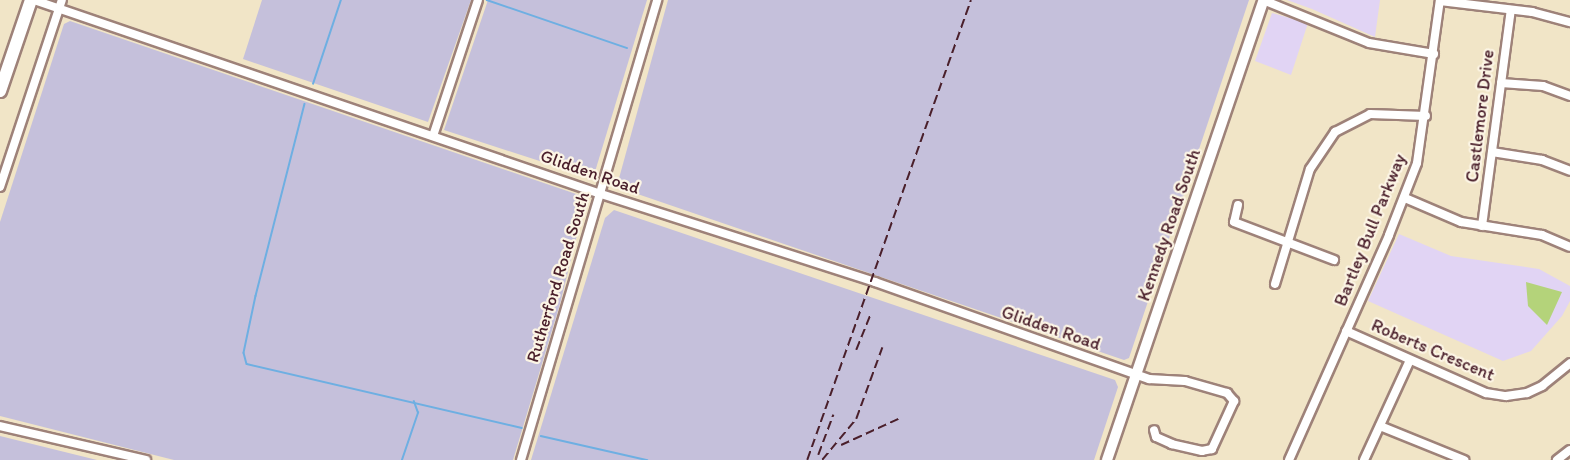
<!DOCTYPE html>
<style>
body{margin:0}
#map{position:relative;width:1570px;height:460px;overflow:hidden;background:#f1e5c7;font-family:Itim,sans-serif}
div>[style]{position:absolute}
.built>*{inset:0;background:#e1d4f4}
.industrial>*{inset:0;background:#c5c0db}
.green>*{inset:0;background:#b4d37a}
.stream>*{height:1.5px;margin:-0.75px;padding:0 0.75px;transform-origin:0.75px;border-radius:0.75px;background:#6eafe2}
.roads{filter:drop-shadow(2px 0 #9e8279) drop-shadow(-2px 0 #9e8279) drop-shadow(0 2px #9e8279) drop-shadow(0 -2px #9e8279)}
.minor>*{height:8px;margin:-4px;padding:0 4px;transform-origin:4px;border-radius:4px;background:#fff}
.major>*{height:10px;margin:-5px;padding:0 5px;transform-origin:5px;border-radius:5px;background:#fff}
.highway>*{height:12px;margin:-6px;padding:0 6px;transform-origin:6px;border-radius:6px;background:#fff}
.rail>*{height:1.5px;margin-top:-0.75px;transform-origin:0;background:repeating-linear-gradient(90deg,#4a1f2b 0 9px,transparent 0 13.5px)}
span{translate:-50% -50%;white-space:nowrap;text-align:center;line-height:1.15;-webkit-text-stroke:4.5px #fcf5e5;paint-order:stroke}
.street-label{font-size:18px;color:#4a1f2b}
</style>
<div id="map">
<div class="built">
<div style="clip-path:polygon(1287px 0,1380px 0,1375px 37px,1312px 9px)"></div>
<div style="clip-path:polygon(1272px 13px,1308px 23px,1291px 75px,1255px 61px)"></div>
<div style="clip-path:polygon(1399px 234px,1451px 256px,1539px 269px,1570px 286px,1570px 301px,1562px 316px,1531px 351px,1503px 361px,1368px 301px)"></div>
</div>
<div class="industrial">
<div style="clip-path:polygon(262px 0,471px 0,428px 122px,243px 59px)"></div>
<div style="clip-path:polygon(488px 0,647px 0,594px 175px,589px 177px,444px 130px)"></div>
<div style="clip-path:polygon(668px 0,1249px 0,1129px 358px,1124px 360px,620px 188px,618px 182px)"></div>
<div style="clip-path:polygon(70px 21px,582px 196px,585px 202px,560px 304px,513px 460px,174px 460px,0 416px,0 222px,64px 24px)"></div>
<div style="clip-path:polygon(614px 210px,1115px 380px,1118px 387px,1094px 460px,531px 460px,605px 218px)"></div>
<div style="clip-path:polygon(0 436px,97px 460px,0 460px)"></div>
</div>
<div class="green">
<div style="clip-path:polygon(1526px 282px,1562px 292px,1547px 325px,1528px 306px)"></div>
</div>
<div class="stream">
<div style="left:487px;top:0;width:148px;rotate:18.9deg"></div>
<div style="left:313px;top:84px;width:89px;rotate:-71.6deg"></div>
<div style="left:305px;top:104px;width:198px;rotate:104.3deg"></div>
<div style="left:256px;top:296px;width:58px;rotate:101.9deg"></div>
<div style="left:244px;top:353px;width:11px;rotate:75deg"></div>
<div style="left:247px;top:364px;width:282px;rotate:13.1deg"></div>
<div style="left:541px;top:436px;width:109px;rotate:12.8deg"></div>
<div style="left:402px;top:460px;width:50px;rotate:-71.2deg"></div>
<div style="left:418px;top:413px;width:12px;rotate:-110deg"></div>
</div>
<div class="roads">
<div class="minor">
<div style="left:34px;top:0;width:599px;rotate:18.89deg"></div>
<div style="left:601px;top:194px;width:288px;rotate:17.8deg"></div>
<div style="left:875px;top:282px;width:291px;rotate:19.5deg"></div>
<div style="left:1149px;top:379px;width:36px;rotate:3deg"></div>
<div style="left:1185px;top:381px;width:44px;rotate:15.9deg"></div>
<div style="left:1227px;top:393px;width:11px;rotate:49deg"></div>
<div style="left:1234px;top:401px;width:53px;rotate:114.6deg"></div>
<div style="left:1212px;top:449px;width:10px;rotate:169deg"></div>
<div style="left:1202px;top:451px;width:31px;rotate:-167deg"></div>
<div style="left:1172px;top:444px;width:17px;rotate:-156deg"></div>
<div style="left:1156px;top:437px;width:7px;rotate:-106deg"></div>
<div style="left:1263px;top:0;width:114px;rotate:22.1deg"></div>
<div style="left:1369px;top:43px;width:66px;rotate:9.6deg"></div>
<div style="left:1440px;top:1px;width:93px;rotate:6.8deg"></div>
<div style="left:1532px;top:12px;width:39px;rotate:15deg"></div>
<div style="left:1501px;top:83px;width:42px;rotate:4.1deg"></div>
<div style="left:1543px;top:86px;width:29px;rotate:20deg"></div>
<div style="left:433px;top:136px;width:143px;rotate:-71.7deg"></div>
<div style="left:1492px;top:152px;width:51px;rotate:9.1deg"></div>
<div style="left:1542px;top:160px;width:30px;rotate:21deg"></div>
<div style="left:0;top:187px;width:197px;rotate:-71.7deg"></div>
<div style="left:1405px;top:198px;width:61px;rotate:23.2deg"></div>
<div style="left:1461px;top:222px;width:82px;rotate:9.1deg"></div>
<div style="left:1542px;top:235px;width:30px;rotate:23deg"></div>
<div style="left:1238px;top:205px;width:17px;rotate:103deg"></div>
<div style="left:1234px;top:222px;width:107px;rotate:20.8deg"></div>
<div style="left:1482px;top:226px;width:218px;rotate:-82.4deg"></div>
<div style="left:1275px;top:284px;width:120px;rotate:-73.1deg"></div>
<div style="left:1310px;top:169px;width:45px;rotate:-56deg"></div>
<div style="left:1335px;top:132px;width:39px;rotate:-27deg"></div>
<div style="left:1370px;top:114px;width:56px;rotate:2deg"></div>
<div style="left:1346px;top:331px;width:153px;rotate:23.9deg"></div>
<div style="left:1486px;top:393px;width:20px;rotate:9deg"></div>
<div style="left:1506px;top:396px;width:21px;rotate:-8deg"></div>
<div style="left:1527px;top:393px;width:17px;rotate:-25deg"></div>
<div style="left:1542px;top:386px;width:36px;rotate:-39deg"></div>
<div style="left:0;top:426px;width:150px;rotate:13.1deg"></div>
<div style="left:1380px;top:426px;width:91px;rotate:22deg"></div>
<div style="left:521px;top:460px;width:480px;rotate:-73.5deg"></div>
<div style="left:1289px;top:460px;width:246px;rotate:-66deg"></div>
<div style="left:1389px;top:235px;width:77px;rotate:-68.7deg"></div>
<div style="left:1417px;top:163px;width:165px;rotate:-82deg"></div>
<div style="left:1364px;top:460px;width:110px;rotate:-65.3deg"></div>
<div style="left:1557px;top:460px;width:16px;rotate:-38deg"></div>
</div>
<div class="major">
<div style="left:1107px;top:460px;width:486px;rotate:-71.2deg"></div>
</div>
<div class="highway">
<div style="left:0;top:91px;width:96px;rotate:-71.2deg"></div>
</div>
</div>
<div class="rail">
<div style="left:856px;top:350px;width:37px;rotate:-68deg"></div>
<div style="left:841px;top:445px;width:63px;rotate:-24.5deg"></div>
<div style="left:818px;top:455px;width:43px;rotate:-69.4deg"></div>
<div style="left:807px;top:460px;width:488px;rotate:-70.4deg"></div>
<div style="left:822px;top:460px;width:53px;rotate:-50.3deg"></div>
<div style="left:856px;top:419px;width:76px;rotate:-69.9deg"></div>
</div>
<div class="street-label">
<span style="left:1480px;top:116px;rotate:-83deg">Castlemore Drive</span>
<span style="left:590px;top:172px;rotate:19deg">Glidden Road</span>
<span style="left:1169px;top:225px;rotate:-71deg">Kennedy Road South</span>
<span style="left:1370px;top:230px;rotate:-68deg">Bartley Bull Parkway</span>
<span style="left:558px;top:277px;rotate:-73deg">Rutherford Road South</span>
<span style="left:1051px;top:328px;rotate:19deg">Glidden Road</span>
<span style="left:1433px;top:350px;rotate:23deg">Roberts Crescent</span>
</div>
</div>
